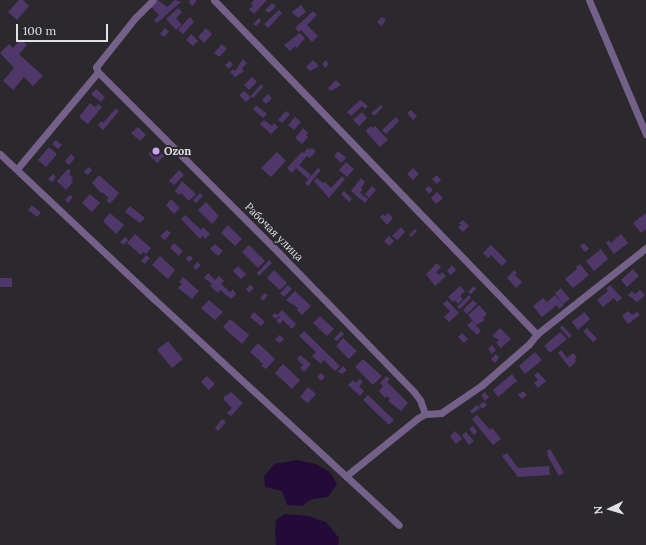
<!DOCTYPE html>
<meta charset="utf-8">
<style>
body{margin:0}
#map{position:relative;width:646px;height:545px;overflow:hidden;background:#2b292e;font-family:Lora,serif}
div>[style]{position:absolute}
.water>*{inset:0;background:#240a39}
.building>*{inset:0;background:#503769}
.street>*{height:7px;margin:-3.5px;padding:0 3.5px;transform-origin:3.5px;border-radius:3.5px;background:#746189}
.dots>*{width:11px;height:11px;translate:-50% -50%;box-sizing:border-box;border:2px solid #2b292e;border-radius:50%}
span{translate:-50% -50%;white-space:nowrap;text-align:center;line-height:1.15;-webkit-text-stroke:4px #2b292e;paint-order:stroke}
.poi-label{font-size:11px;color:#e2e1e4;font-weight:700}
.left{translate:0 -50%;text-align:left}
.street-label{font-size:11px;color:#e2e1e4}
.north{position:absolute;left:590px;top:489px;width:40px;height:40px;-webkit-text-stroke:3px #2b292e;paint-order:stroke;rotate:265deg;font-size:11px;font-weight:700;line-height:16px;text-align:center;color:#e2e1e4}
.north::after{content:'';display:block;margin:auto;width:14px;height:18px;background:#e2e1e4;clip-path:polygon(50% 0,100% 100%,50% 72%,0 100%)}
.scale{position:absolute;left:16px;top:24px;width:92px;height:18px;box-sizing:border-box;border:2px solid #e2e1e4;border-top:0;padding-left:5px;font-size:12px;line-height:14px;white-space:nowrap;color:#e2e1e4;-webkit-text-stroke:3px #2b292e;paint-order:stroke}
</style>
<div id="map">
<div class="water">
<div style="clip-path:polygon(297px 460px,316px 464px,330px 472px,337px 484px,328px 497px,312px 499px,302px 506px,287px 505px,282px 491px,265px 487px,264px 477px,274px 464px)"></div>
<div style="clip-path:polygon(285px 514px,308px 516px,326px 522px,339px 538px,338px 545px,276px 545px,275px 533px,276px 520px)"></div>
</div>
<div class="building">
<div style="clip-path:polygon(19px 0,23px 0,29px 6px,17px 20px,8px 12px)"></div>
<div style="clip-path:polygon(158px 0,167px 7px,175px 0,181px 2px,157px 23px,154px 20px,159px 15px,151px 7px)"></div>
<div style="clip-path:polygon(190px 0,195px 0,197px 1px,192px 6px,189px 2px)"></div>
<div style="clip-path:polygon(254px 0,267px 0,254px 14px,249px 9px,253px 6px,251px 3px)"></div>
<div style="clip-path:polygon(272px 3px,276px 6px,269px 13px,265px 10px)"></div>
<div style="clip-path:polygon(301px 5px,306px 12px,298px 18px,292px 12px)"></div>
<div style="clip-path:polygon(178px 8px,182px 12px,176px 18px,182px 25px,176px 30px,166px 19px)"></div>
<div style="clip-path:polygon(279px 10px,282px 13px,268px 28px,264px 24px)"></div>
<div style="clip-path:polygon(313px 11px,317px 15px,307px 25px,318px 36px,312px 42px,301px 30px,299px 32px,295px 28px)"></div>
<div style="clip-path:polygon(190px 17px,194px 22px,183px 34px,178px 30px)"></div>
<div style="clip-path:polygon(382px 17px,386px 20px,381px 26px,377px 22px)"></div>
<div style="clip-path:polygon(259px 18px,261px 21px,256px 26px,253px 24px)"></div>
<div style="clip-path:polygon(165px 28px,169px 32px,164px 37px,160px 34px)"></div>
<div style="clip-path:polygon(206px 28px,212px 34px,204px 43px,198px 37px)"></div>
<div style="clip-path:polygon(300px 33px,305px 38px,297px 48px,295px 46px,290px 51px,284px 45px)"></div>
<div style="clip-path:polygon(191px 34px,198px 41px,193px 46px,186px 40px)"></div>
<div style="clip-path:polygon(21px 39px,27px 45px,19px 54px,43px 76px,33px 86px,24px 77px,13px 90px,3px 81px,14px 68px,0 53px,9px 44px,13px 48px)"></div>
<div style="clip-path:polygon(222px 44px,227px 49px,219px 57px,214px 53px)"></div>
<div style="clip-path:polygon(243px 59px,247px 63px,242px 68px,244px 71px,235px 77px,230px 72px,233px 69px,235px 71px)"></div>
<div style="clip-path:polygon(313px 60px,319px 66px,310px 71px,306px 67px)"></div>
<div style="clip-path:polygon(326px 60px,329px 64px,325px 68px,322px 64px)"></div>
<div style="clip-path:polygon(230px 61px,233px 64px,229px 69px,225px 65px)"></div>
<div style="clip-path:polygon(252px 77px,257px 82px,249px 90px,244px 85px)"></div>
<div style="clip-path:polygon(336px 80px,341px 85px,331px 91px,328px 88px)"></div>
<div style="clip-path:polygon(261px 84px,263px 87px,253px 98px,251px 96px)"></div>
<div style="clip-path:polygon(96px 89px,105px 97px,101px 102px,91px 94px)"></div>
<div style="clip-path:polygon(244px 91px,251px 97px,246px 102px,239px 95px)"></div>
<div style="clip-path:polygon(268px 94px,272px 98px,266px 104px,262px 100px)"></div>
<div style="clip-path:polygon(360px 100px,368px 106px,365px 109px,362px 106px,351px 116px,347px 112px)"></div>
<div style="clip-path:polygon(90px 103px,95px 107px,98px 104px,102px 107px,88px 124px,79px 117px)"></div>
<div style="clip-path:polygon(256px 105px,267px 114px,263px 118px,253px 109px)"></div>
<div style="clip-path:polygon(381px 105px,383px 107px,374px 116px,371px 113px)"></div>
<div style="clip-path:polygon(116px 108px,119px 111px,103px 130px,98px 125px,101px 121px,103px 123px)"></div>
<div style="clip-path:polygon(411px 110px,417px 116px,413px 120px,407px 113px)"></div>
<div style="clip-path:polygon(286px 111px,290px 114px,282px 123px,278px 120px)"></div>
<div style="clip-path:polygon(362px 112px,367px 118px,359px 126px,353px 120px)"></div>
<div style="clip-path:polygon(295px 117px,301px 122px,294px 130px,288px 125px)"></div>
<div style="clip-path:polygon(396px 117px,399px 121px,386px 134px,382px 130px)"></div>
<div style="clip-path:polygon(264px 120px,272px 126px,274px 123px,278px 127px,271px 134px,260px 124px)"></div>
<div style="clip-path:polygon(371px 126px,373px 128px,375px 126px,388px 140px,380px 147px,367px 133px,366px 130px)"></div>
<div style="clip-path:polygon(138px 127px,146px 135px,140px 141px,131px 133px)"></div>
<div style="clip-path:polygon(303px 128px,308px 133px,306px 135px,308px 137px,302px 144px,295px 138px)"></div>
<div style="clip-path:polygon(56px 140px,62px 145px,58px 149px,52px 144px)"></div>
<div style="clip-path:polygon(49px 147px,57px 154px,46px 167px,38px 160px)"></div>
<div style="clip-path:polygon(155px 147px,164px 156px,157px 163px,148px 154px)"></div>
<div style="clip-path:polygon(308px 148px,310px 150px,312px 148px,316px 151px,310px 158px,307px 156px,299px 165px,311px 175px,308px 179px,296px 168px,292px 173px,287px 168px,302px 152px,304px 153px)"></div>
<div style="clip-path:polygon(338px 151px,346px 158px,341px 163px,334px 156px)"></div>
<div style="clip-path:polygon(277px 152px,286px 161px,271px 177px,261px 168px)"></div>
<div style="clip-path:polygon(71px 154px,75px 158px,69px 165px,65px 161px)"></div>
<div style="clip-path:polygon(346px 162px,354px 169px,347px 177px,339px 170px)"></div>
<div style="clip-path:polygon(89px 167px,92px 170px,88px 175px,84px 172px)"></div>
<div style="clip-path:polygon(318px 168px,321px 170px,308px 186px,305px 183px)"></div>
<div style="clip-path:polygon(413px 168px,419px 174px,413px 180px,407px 174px)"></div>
<div style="clip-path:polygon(68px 169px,71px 171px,69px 174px,73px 177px,71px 181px,73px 182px,66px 190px,57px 181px)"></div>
<div style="clip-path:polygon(179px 170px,184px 175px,174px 185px,169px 181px)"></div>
<div style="clip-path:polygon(53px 174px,56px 177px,52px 182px,48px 179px)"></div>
<div style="clip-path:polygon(99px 175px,119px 193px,110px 204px,106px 200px,109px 198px,102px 192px,101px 193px,92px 183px)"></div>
<div style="clip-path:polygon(437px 175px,441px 180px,437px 184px,432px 179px)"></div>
<div style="clip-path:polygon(342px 176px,345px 179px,329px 198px,314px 181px,317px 178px,323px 183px,325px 182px,331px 188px)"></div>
<div style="clip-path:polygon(361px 178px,365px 182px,361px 188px,363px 189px,360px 193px,368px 199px,365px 203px,351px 191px)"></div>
<div style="clip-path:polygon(182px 181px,196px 194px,189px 201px,181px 193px,179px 195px,175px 191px)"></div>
<div style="clip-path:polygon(372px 186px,376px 190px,369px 198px,365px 194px)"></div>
<div style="clip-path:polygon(429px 186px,433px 190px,429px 194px,425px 189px)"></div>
<div style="clip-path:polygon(344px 191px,352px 199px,349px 202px,341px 194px)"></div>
<div style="clip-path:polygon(437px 192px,443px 198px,436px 204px,431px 198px)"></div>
<div style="clip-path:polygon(200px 193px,203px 196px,196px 203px,193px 200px)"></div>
<div style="clip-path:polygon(90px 194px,100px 203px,92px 212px,82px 203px)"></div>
<div style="clip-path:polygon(70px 195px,73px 197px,68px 203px,65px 200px)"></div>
<div style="clip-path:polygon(171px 199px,180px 208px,174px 214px,166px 205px)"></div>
<div style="clip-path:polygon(206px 202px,219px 216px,212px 224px,198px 210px)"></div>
<div style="clip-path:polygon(32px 205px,41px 213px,37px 217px,28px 210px)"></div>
<div style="clip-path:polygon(130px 206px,145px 218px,140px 223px,125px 212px)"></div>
<div style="clip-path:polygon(110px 213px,124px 225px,116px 234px,103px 221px)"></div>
<div style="clip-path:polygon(388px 213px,393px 218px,387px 225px,380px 217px,383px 214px,385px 216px)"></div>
<div style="clip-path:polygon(646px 213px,646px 229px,641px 233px,633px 223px)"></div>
<div style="clip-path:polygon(185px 215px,201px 230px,203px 227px,210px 234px,205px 239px,203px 236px,200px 239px,181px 219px)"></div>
<div style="clip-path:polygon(463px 220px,469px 226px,463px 232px,458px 227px,461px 225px,459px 223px)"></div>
<div style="clip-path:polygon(228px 225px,242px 239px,235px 246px,221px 233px)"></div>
<div style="clip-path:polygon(401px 227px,405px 232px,397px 240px,392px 236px)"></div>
<div style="clip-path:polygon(415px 229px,417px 231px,411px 237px,409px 235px)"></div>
<div style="clip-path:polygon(167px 230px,171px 233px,165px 240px,160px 236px)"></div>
<div style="clip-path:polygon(135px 234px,151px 248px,146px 254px,143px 252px,141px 255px,127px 243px)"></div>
<div style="clip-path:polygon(621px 234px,628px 243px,614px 254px,606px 243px,609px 240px,611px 243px)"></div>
<div style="clip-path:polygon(389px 236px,394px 241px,389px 246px,384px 241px)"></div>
<div style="clip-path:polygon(125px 237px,128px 240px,124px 245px,120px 242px)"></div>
<div style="clip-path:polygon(174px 243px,183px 251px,179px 256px,170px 248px)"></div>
<div style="clip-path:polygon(584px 243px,589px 249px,585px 252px,580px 246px)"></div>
<div style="clip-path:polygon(215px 244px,223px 251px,218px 256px,210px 249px)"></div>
<div style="clip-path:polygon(249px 245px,265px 261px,258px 268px,242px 252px)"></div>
<div style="clip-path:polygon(491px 245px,507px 261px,502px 266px,491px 255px,488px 258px,483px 253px)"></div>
<div style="clip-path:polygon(601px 249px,608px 259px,594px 271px,586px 261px)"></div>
<div style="clip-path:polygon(146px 255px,150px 258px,145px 264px,141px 261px)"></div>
<div style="clip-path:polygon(189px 255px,193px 258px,189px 262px,186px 259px)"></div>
<div style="clip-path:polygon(160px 256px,175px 270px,168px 279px,152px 265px)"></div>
<div style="clip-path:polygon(269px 260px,272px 263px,259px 276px,257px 273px)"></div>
<div style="clip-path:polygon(197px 262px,201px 265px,196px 270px,193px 267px)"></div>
<div style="clip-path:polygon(437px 263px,441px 267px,436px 272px,439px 275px,442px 272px,446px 276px,435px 286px,426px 274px)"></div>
<div style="clip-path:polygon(580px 264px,589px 275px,573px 288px,565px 279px,577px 269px,576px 267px)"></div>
<div style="clip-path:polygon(452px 265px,456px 270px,451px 275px,447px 271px)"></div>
<div style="clip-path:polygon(238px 266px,246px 274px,241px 279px,233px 271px)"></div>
<div style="clip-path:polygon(633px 269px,639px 276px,627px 287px,621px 280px)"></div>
<div style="clip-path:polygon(274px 270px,287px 283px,280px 290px,267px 278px)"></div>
<div style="clip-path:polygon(514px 270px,517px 273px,515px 275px,522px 282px,516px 288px,507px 278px)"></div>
<div style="clip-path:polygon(208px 273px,215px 280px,219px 276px,224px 281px,221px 284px,230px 292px,233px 289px,234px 291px,236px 294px,231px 299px,220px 290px,218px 293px,210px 286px,212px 284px,204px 278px)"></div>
<div style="clip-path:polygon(183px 277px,199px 291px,192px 299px,178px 288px,182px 284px,179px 282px)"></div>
<div style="clip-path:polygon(0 278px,12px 278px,12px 287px,0 287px)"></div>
<div style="clip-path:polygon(250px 285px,254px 288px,249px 293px,246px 289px)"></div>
<div style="clip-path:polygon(288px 285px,292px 289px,284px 297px,280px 293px)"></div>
<div style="clip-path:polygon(610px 285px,622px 298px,617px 302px,614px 298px,603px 307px,597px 300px,608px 291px,606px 289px)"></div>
<div style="clip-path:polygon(460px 286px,465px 291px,460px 296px,463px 299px,458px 304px,455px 300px,453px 302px,448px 297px)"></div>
<div style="clip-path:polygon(474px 286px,476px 289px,471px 294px,468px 292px)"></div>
<div style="clip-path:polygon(561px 288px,570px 299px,563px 304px,555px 293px)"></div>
<div style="clip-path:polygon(640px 290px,645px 295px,637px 302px,628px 295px,632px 291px,635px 294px)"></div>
<div style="clip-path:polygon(295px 291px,311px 306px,302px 315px,297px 310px,298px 308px,286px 300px)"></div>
<div style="clip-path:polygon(265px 293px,268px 295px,263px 301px,260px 298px)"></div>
<div style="clip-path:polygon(469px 295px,471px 298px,460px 309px,457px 307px)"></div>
<div style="clip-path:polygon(555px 295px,564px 305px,559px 309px,557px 305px,542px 317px,533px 306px,543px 298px,547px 302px)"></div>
<div style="clip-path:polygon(209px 300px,223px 312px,215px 320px,201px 308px)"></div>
<div style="clip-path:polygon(447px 300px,459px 313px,449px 322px,444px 317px,450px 311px,443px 304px)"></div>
<div style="clip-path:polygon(473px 300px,477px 304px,467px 314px,463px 310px)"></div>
<div style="clip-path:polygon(479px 305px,487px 314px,483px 318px,485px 320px,476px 325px,468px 315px)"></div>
<div style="clip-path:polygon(282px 310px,296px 324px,292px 329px,283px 320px,280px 324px,276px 321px,280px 317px,279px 316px,276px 319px,272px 316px,275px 313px,277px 315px)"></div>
<div style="clip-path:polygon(628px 311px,632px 315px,637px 312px,640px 315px,628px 324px,622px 316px)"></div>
<div style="clip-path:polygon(254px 312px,265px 322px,261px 326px,250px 317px)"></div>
<div style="clip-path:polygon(584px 312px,590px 319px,578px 330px,572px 322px)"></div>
<div style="clip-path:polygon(320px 316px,334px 329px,327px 336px,313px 323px)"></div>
<div style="clip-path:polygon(230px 319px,249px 335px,242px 344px,223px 327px)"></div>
<div style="clip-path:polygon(472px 321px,481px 331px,477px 335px,467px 325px)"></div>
<div style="clip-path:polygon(562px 325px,572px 336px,569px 338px,560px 328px)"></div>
<div style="clip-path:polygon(500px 328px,511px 339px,501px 348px,496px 343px,499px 340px,492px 336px)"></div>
<div style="clip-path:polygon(587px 328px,597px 339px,593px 342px,583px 331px)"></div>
<div style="clip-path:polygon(304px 331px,340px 366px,335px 371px,324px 360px,321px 364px,312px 356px,316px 352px,299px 336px)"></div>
<div style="clip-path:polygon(341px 331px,344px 334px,337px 341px,334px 339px)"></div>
<div style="clip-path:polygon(560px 332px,567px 339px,550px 353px,544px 346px)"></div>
<div style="clip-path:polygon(462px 333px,468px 339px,464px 343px,458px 337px)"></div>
<div style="clip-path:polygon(279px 335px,284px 339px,280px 343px,275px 340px)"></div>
<div style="clip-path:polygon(343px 338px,357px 351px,349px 359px,336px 346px)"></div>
<div style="clip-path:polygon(168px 341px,183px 359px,172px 368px,157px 350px)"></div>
<div style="clip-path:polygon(258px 343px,275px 359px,266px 369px,261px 366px,263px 364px,250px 352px)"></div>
<div style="clip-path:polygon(492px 345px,496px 350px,492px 354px,488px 349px)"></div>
<div style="clip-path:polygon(561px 350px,567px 358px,573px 353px,577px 357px,575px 359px,576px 361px,570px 368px,558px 353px)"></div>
<div style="clip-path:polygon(535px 352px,542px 360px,525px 374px,519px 366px)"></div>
<div style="clip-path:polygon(496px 354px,499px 358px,495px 363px,491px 359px)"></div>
<div style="clip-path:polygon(300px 355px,311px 364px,304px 372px,300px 368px,303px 365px,297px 359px)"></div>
<div style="clip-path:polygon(363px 359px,382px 376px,373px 385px,355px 367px)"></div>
<div style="clip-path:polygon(283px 364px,300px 380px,292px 389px,275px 373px)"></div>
<div style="clip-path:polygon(343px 366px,347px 370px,342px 374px,338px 371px)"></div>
<div style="clip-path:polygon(538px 372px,546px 381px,538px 388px,534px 383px,538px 380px,534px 375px)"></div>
<div style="clip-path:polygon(321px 373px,325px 377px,321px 381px,317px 377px)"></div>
<div style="clip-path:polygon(512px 374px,517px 381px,498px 397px,493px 390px)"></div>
<div style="clip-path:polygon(207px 376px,215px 384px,209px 390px,201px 382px)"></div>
<div style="clip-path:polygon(386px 376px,390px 379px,387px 382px,408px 403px,401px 411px,388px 401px,390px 399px,387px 396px,385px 398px,379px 391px,383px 386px,380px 383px)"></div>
<div style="clip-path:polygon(360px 379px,363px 382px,359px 386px,364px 391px,360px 396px,348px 385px,353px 380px,356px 383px)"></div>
<div style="clip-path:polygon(308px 387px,316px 394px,308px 403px,300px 397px)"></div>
<div style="clip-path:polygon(523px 391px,527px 395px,522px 399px,518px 395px)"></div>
<div style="clip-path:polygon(231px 392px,243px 403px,231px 416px,227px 413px,232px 408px,224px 400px,224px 397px)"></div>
<div style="clip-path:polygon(485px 392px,489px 397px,485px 401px,481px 395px)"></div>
<div style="clip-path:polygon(368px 395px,394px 420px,389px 425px,363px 400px)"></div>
<div style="clip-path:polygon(484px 402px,487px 405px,482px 409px,479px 405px)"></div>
<div style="clip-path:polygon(477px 405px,480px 408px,472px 414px,470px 411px)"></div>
<div style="clip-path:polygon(477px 415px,490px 430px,492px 428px,501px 439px,493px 445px,472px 419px)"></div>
<div style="clip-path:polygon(222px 419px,226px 422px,218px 431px,215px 428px)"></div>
<div style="clip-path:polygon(473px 426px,477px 432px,474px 435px,469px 429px)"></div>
<div style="clip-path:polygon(455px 431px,462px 439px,456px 444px,450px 436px)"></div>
<div style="clip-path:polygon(466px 432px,474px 441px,469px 445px,462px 435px)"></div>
<div style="clip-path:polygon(550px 449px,564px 473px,559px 476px,547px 455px,548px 454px,547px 451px)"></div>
<div style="clip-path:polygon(507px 453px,518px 468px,549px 466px,550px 475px,518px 477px,502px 456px)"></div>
</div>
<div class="street">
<div style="left:214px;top:0;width:465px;rotate:46deg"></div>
<div style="left:589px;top:0;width:146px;rotate:67deg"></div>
<div style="left:98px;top:72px;width:256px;rotate:45deg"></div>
<div style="left:279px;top:253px;width:194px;rotate:45.8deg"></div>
<div style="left:414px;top:392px;width:10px;rotate:53deg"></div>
<div style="left:420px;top:400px;width:15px;rotate:70deg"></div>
<div style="left:0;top:154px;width:212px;rotate:43.3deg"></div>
<div style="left:154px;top:299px;width:333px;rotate:42.7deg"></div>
<div style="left:17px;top:169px;width:126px;rotate:-50.1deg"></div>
<div style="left:98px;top:72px;width:5px;rotate:-112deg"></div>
<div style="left:96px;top:67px;width:63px;rotate:-51.5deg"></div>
<div style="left:135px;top:18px;width:25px;rotate:-45deg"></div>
<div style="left:346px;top:476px;width:92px;rotate:-38.9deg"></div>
<div style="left:418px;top:418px;width:8px;rotate:-30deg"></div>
<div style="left:425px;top:414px;width:16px;rotate:-4deg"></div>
<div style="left:441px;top:413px;width:50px;rotate:-34.3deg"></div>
<div style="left:482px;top:385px;width:62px;rotate:-41.1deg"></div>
<div style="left:529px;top:344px;width:13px;rotate:-51deg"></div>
<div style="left:537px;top:334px;width:139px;rotate:-38.3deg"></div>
</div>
<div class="dots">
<div style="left:156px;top:151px;background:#c8a5ee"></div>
</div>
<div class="poi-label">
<span class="left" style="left:164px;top:151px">Ozon</span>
</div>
<div class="street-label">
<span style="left:274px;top:232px;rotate:45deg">Рабочая улица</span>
</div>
<div class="north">N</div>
<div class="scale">100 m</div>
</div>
